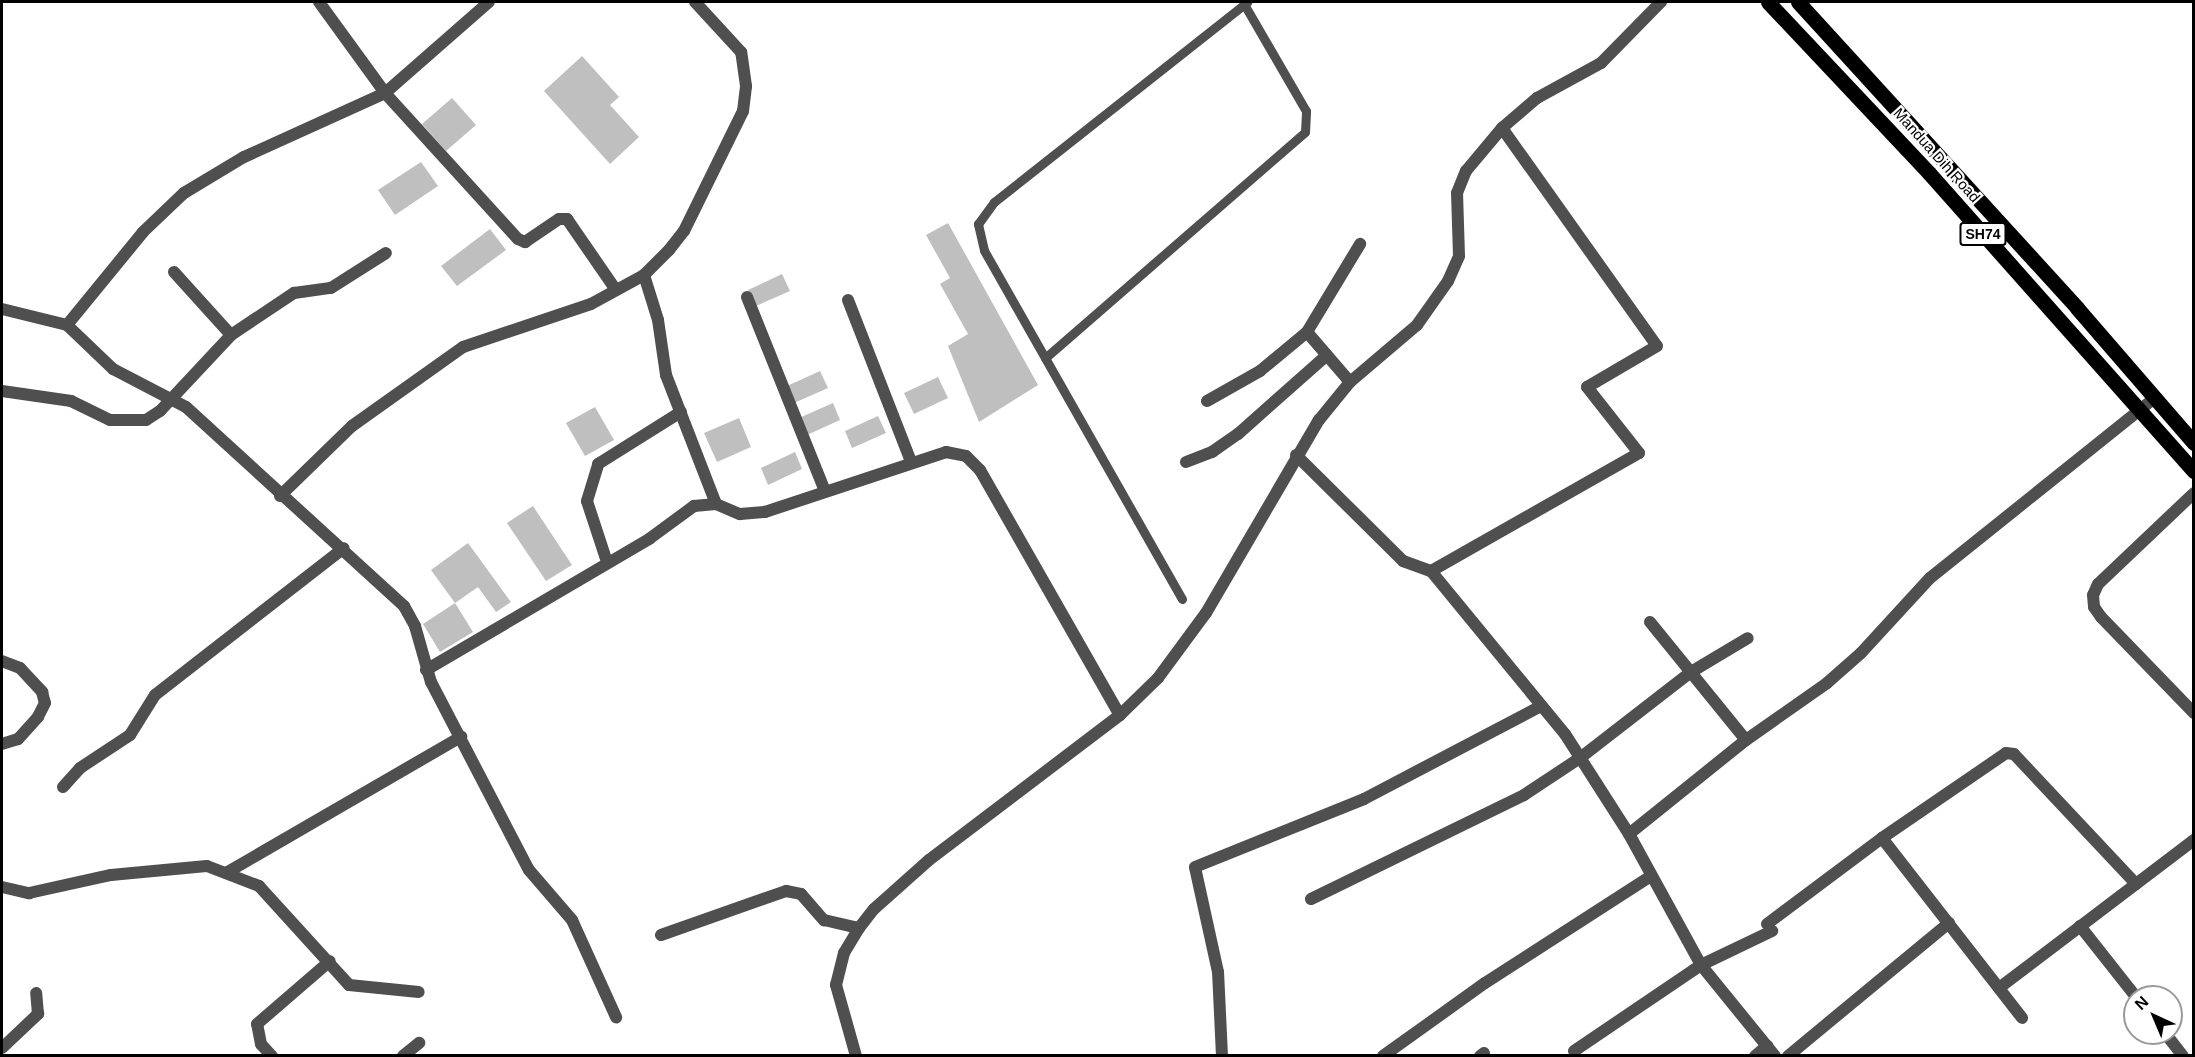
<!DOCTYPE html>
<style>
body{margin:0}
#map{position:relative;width:2195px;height:1057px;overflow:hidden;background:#fff;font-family:Arial,sans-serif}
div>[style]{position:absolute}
.building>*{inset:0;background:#bfbfbf}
.service>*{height:9px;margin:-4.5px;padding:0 4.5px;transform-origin:4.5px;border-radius:4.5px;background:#4f4f4f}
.minor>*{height:12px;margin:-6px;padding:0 6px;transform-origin:6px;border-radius:6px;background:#4f4f4f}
.primary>*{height:15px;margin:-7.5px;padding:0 7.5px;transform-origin:7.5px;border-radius:7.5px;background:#000}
span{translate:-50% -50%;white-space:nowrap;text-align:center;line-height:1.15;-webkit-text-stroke:4.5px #fff;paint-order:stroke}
.shield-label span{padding:2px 4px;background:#fff;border:2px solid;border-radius:4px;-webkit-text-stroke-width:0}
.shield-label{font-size:14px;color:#000;font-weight:700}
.street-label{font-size:15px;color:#000}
.frame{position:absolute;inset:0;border:3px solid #000;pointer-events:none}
.north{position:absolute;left:2123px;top:985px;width:60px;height:60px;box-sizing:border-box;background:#fff;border:2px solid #999;border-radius:50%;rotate:316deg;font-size:16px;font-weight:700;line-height:24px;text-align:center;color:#000}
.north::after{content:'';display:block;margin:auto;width:21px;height:27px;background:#000;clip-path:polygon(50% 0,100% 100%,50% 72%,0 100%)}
</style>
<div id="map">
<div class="building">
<div style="clip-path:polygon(582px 56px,619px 97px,610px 105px,639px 137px,610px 164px,544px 91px)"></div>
<div style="clip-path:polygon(452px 98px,476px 125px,446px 151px,422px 124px)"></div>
<div style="clip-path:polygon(421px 162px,438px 186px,395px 215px,378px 190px)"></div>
<div style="clip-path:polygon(948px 223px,1038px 385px,979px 422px,948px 346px,968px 334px,940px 284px,950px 278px,926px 235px)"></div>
<div style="clip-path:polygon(490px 229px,506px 250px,457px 286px,441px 266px)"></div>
<div style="clip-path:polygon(782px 274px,790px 291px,756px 306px,748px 290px)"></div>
<div style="clip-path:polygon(820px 371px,828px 388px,794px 403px,787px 386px)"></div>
<div style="clip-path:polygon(938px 377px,948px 398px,914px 414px,904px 393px)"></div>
<div style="clip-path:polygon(833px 403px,840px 420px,807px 435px,799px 418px)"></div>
<div style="clip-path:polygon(595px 407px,614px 440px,585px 456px,566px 423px)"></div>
<div style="clip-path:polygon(878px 416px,886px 433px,852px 448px,845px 431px)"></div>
<div style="clip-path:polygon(739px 418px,751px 447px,717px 462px,704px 433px)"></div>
<div style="clip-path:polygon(795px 452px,802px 469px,768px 485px,761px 468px)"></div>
<div style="clip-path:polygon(533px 506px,572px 565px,546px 581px,507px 523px)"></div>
<div style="clip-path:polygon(468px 543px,511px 602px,496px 612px,478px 587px,455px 603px,431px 570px)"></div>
<div style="clip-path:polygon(455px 603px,473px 632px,440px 652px,423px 624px)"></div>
</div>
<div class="service">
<div style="left:1045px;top:358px;width:344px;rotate:-41deg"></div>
<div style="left:1305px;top:132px;width:21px;rotate:-87deg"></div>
<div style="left:1306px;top:111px;width:124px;rotate:-120.1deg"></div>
<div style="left:1182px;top:599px;width:401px;rotate:-119.6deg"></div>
<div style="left:984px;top:250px;width:27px;rotate:-103deg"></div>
<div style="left:978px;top:224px;width:27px;rotate:-54deg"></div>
<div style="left:994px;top:202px;width:323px;rotate:-38.3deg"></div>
</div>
<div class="minor">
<div style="left:319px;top:2px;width:112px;rotate:54deg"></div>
<div style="left:385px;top:93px;width:197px;rotate:47.7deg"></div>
<div style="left:518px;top:239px;width:8px;rotate:23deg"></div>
<div style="left:525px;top:242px;width:41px;rotate:-34.1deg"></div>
<div style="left:559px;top:219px;width:8px"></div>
<div style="left:567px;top:219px;width:86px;rotate:55.4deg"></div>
<div style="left:1502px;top:128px;width:267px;rotate:54.6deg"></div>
<div style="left:1657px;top:346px;width:81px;rotate:149.6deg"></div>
<div style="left:1587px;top:387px;width:84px;rotate:51.8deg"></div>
<div style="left:1639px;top:453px;width:239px;rotate:150.4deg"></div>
<div style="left:1431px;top:571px;width:211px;rotate:50.6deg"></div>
<div style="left:1565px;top:734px;width:119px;rotate:57.4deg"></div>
<div style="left:1629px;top:834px;width:149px;rotate:61.2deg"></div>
<div style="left:1701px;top:965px;width:117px;rotate:50.9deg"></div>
<div style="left:174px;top:272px;width:85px;rotate:47.9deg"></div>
<div style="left:644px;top:275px;width:47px;rotate:72.7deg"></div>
<div style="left:658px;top:320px;width:56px;rotate:81.7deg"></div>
<div style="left:666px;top:375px;width:138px;rotate:68.8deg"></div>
<div style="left:747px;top:297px;width:209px;rotate:68.1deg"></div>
<div style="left:848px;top:300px;width:174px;rotate:68.7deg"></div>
<div style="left:2px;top:309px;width:67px;rotate:13.8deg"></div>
<div style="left:67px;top:325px;width:64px;rotate:43.7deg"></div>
<div style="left:113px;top:369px;width:82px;rotate:27.5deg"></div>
<div style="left:186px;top:407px;width:295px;rotate:42.4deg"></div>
<div style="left:404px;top:606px;width:23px;rotate:61deg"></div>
<div style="left:415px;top:626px;width:58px;rotate:74.1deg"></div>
<div style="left:431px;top:682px;width:212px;rotate:62.5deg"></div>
<div style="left:529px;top:870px;width:66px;rotate:49.3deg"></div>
<div style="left:572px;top:920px;width:107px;rotate:65.6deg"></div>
<div style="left:67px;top:325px;width:120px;rotate:-50.7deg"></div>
<div style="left:143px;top:232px;width:57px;rotate:-43.6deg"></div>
<div style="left:184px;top:193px;width:70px;rotate:-31deg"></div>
<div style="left:244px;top:157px;width:155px;rotate:-24.4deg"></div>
<div style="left:385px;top:93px;width:138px;rotate:-41.2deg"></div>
<div style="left:1350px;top:382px;width:66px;rotate:-130.7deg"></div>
<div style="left:1307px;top:332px;width:103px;rotate:-58.9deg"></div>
<div style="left:2px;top:391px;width:70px;rotate:8.2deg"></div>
<div style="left:71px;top:401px;width:43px;rotate:26deg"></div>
<div style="left:110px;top:420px;width:36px"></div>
<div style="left:146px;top:420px;width:17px;rotate:-33deg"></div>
<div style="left:160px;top:411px;width:104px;rotate:-46.9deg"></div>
<div style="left:231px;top:335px;width:76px;rotate:-33.7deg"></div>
<div style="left:294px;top:293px;width:37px;rotate:-8deg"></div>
<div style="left:331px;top:288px;width:65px;rotate:-32.5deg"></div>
<div style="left:1207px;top:401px;width:61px;rotate:-29.5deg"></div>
<div style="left:1260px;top:371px;width:61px;rotate:-39.7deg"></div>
<div style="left:1296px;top:455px;width:151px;rotate:44.7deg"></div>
<div style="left:1403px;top:561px;width:30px;rotate:20deg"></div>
<div style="left:1186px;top:462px;width:28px;rotate:-21deg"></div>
<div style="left:1212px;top:452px;width:32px;rotate:-35deg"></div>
<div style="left:1238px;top:434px;width:118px;rotate:-41.6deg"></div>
<div style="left:2194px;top:493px;width:132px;rotate:136.5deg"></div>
<div style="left:2098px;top:584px;width:12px;rotate:114deg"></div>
<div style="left:2093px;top:595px;width:12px;rotate:85deg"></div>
<div style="left:2094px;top:607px;width:12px;rotate:55deg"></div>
<div style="left:2101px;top:617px;width:134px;rotate:45.9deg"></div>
<div style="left:280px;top:496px;width:100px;rotate:-44.2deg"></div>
<div style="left:352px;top:426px;width:136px;rotate:-35.4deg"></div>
<div style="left:463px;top:347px;width:135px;rotate:-18.6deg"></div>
<div style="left:591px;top:304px;width:60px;rotate:-28.7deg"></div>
<div style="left:644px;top:275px;width:35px;rotate:-45deg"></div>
<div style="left:669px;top:250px;width:24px;rotate:-52deg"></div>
<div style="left:684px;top:231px;width:134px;rotate:-63.8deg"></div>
<div style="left:743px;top:111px;width:25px;rotate:-83deg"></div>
<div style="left:746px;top:86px;width:34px;rotate:-98deg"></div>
<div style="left:741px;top:52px;width:68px;rotate:-132.6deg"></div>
<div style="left:607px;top:562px;width:64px;rotate:-108.2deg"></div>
<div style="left:587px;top:501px;width:39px;rotate:-73deg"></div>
<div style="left:598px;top:464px;width:98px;rotate:-32.1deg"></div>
<div style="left:1650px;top:622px;width:152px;rotate:50.9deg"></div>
<div style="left:2px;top:661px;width:19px;rotate:21deg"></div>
<div style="left:20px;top:668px;width:33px;rotate:47deg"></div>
<div style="left:42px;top:692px;width:11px;rotate:75deg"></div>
<div style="left:45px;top:703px;width:16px;rotate:117deg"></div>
<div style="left:38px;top:717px;width:30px;rotate:132deg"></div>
<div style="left:18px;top:739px;width:17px;rotate:163deg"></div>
<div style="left:426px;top:670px;width:259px;rotate:-30.4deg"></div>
<div style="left:649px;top:539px;width:56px;rotate:-36.3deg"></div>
<div style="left:694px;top:506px;width:22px;rotate:-5deg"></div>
<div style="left:716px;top:504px;width:26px;rotate:23deg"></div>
<div style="left:740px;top:514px;width:25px;rotate:-5deg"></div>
<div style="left:765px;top:512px;width:191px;rotate:-18.3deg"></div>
<div style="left:946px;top:452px;width:20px;rotate:11deg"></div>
<div style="left:966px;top:456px;width:20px;rotate:45deg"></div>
<div style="left:980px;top:470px;width:282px;rotate:60.3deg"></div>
<div style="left:63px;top:787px;width:25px;rotate:-48deg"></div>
<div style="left:80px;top:768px;width:60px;rotate:-33.4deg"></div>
<div style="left:130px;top:735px;width:47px;rotate:-58deg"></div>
<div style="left:155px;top:695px;width:239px;rotate:-37.9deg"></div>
<div style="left:1629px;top:834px;width:150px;rotate:-38.8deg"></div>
<div style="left:1746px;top:740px;width:99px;rotate:-35.1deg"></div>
<div style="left:1827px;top:683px;width:45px;rotate:-41.4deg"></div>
<div style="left:1861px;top:653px;width:102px;rotate:-47.4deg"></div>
<div style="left:1930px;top:578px;width:288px;rotate:-38.7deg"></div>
<div style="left:1882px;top:838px;width:228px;rotate:52.1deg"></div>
<div style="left:226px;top:873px;width:272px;rotate:-30.1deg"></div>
<div style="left:2px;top:887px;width:28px;rotate:13deg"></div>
<div style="left:29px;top:893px;width:84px;rotate:-12.4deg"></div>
<div style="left:111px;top:875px;width:96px;rotate:-5.4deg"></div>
<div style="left:207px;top:866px;width:56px;rotate:21deg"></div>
<div style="left:259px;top:886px;width:134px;rotate:47.7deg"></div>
<div style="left:349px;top:985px;width:70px;rotate:5.7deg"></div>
<div style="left:1311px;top:899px;width:237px;rotate:-26deg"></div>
<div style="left:1524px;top:795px;width:67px;rotate:-33.5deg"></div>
<div style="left:1580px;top:758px;width:140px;rotate:-37.8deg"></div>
<div style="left:1691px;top:672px;width:66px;rotate:-30.8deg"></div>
<div style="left:1767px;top:924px;width:144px;rotate:-36.8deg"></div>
<div style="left:1882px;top:838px;width:150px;rotate:-34.4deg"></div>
<div style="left:2006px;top:753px;width:8px;rotate:7deg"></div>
<div style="left:2014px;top:754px;width:178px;rotate:46.8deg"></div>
<div style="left:2136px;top:884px;width:73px;rotate:-37.2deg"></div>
<div style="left:2080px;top:926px;width:90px;rotate:51.7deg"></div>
<div style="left:661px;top:935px;width:133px;rotate:-19.4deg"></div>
<div style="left:786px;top:891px;width:15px;rotate:11deg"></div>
<div style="left:801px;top:894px;width:35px;rotate:49deg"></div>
<div style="left:824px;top:920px;width:36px;rotate:13deg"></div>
<div style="left:1999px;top:988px;width:172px;rotate:-37.2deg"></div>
<div style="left:2165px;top:1033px;width:29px;rotate:52deg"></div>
<div style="left:2px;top:1048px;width:50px;rotate:-43.4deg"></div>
<div style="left:38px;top:1014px;width:21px;rotate:-95deg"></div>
<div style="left:1574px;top:1051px;width:153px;rotate:-34.1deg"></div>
<div style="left:1701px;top:965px;width:79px;rotate:-25.6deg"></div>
<div style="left:272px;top:1056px;width:16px;rotate:-133deg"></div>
<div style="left:261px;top:1044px;width:20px;rotate:-101deg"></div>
<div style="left:257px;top:1024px;width:96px;rotate:-40.8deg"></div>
<div style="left:403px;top:1056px;width:21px;rotate:-39deg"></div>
<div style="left:856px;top:1056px;width:74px;rotate:-105.7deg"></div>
<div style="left:836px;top:985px;width:33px;rotate:-76deg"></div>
<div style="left:844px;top:953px;width:29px;rotate:-59deg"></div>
<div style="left:859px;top:928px;width:24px;rotate:-52deg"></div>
<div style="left:874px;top:909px;width:74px;rotate:-41.7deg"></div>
<div style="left:929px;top:860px;width:240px;rotate:-37.2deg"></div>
<div style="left:1120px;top:715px;width:53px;rotate:-44.2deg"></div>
<div style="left:1158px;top:678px;width:81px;rotate:-53.6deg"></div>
<div style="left:1206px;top:613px;width:224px;rotate:-59.7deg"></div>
<div style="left:1319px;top:420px;width:49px;rotate:-50.8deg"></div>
<div style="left:1350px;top:382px;width:88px;rotate:-40.4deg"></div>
<div style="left:1417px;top:325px;width:54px;rotate:-54.8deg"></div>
<div style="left:1448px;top:281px;width:27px;rotate:-66deg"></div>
<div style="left:1459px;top:256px;width:63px;rotate:-91.8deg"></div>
<div style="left:1457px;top:193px;width:24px;rotate:-68deg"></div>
<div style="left:1466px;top:171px;width:56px;rotate:-50.1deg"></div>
<div style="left:1502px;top:128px;width:46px;rotate:-40.6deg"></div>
<div style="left:1537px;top:98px;width:73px;rotate:-28.7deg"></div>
<div style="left:1601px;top:63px;width:86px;rotate:-45.5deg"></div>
<div style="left:1222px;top:1056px;width:84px;rotate:-92.7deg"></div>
<div style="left:1218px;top:972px;width:107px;rotate:-102.4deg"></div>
<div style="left:1195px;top:867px;width:182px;rotate:-21.9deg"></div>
<div style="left:1364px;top:799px;width:200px;rotate:-27.7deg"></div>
<div style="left:1383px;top:1056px;width:125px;rotate:-35.6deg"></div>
<div style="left:1485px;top:983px;width:197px;rotate:-32.8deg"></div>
<div style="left:1480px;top:1056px;width:5px;rotate:-37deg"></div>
<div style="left:1755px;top:1056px;width:16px;rotate:-40deg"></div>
<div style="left:1788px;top:1056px;width:209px;rotate:-39.6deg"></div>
</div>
<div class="primary">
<div style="left:1768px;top:2px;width:235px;rotate:46.7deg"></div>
<div style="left:1929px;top:173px;width:399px;rotate:48.4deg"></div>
<div style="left:1798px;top:2px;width:414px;rotate:47.6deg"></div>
<div style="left:2077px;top:308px;width:179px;rotate:49.1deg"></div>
</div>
<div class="shield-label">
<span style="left:1983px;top:234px">SH74</span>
</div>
<div class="street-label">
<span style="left:1937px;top:155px;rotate:48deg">Mandua Dih Road</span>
</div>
<div class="frame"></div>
<div class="north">N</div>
</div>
